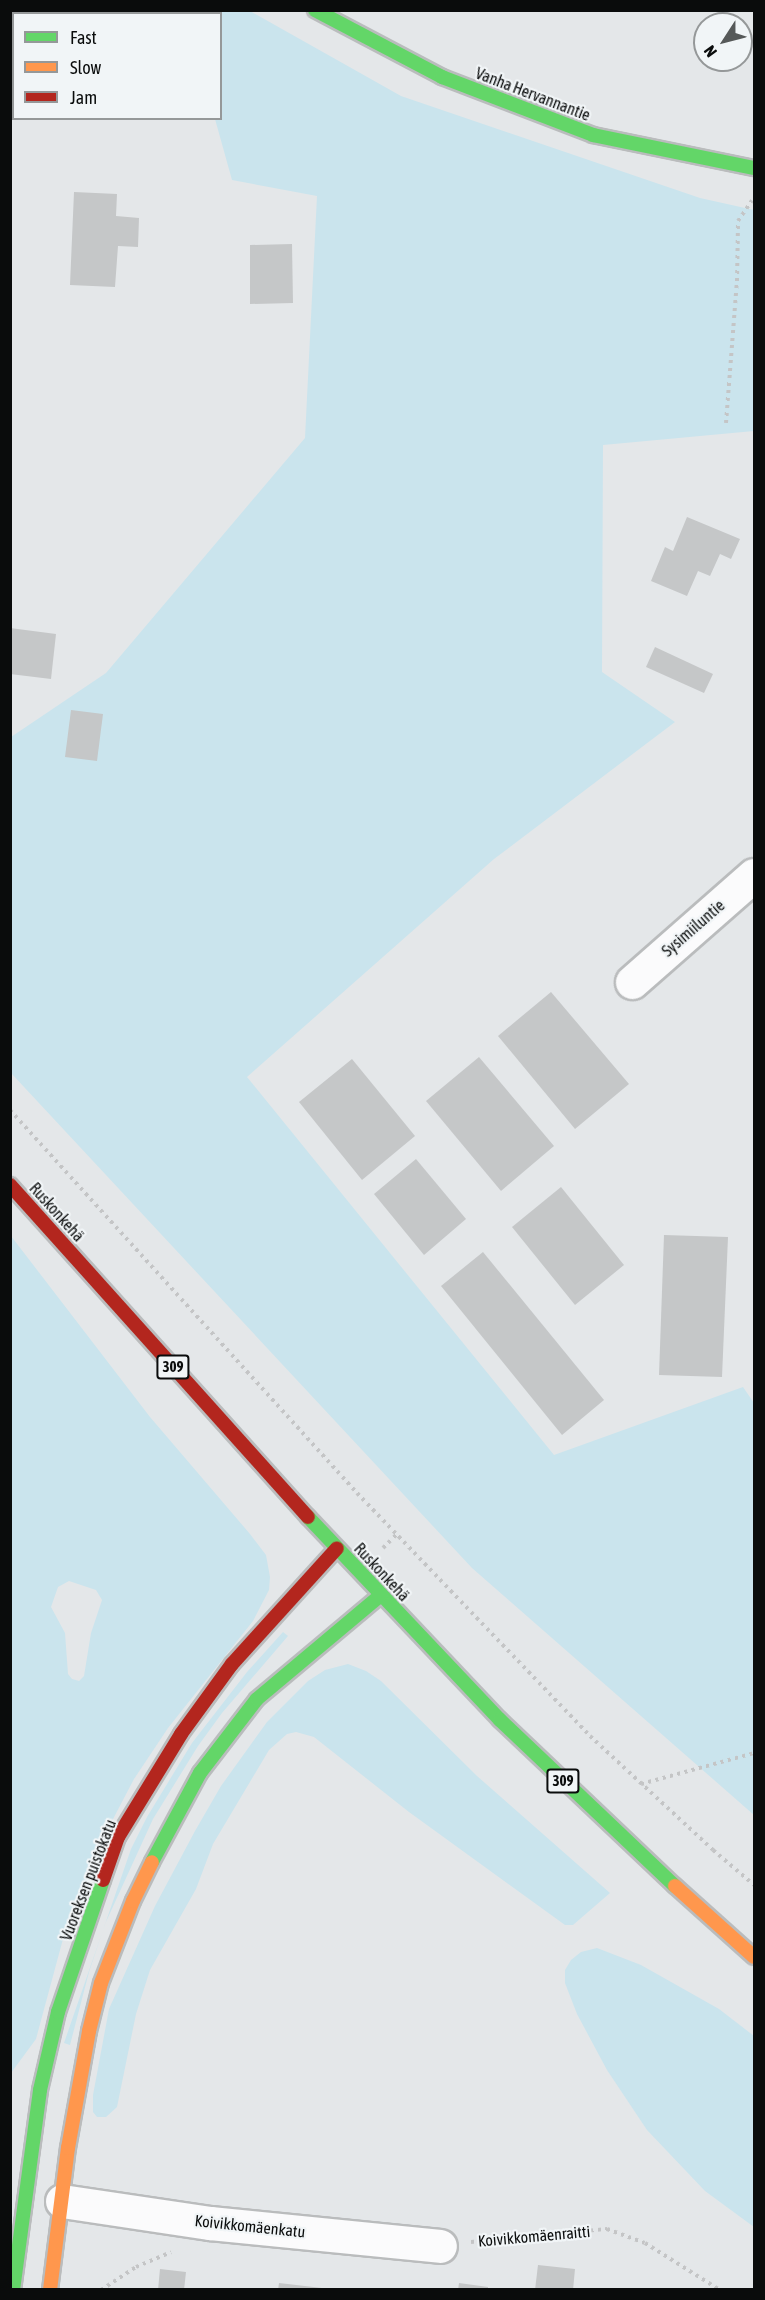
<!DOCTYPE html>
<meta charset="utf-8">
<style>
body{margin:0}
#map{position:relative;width:765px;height:2300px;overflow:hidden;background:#e4e7e9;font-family:"Asap Condensed",sans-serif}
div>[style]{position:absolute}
.green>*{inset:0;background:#cae4ed}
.building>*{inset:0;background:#c5c7c8}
.path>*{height:4px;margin-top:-2px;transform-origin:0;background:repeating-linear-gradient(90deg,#c4c5c6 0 3px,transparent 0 7.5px)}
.roads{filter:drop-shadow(2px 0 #babcbd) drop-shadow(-2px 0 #babcbd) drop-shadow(0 2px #babcbd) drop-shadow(0 -2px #babcbd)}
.street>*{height:33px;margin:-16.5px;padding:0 16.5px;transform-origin:16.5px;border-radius:16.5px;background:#fbfbfc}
.fast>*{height:14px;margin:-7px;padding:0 7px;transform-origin:7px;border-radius:7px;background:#63d668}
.slow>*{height:14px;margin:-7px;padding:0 7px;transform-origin:7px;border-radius:7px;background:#ff974d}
.jam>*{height:14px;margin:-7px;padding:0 7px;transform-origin:7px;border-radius:7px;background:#b3261e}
span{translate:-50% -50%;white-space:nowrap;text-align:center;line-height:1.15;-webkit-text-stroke:4.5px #f1f5f7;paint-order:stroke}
.shield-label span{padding:2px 4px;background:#f1f5f7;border:2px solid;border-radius:4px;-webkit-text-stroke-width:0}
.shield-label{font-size:15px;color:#0a0c0c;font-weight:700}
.street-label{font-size:16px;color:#0a0c0c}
.frame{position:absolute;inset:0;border:12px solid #0a0c0c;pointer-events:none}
.legend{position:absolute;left:12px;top:12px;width:210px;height:108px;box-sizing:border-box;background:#f1f5f7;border:2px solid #959899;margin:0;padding:8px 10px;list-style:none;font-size:18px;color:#0a0c0c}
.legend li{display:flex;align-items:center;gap:12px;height:30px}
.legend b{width:30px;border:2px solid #959899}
.north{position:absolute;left:693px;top:12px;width:60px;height:60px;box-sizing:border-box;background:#f1f5f7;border:2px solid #959899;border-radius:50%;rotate:234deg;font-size:16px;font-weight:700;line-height:24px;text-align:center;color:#0a0c0c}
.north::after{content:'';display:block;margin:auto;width:21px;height:27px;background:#565959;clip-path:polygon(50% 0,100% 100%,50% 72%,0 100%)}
</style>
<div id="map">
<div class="green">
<div style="clip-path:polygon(16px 11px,250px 11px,401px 96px,700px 198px,754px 210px,754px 431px,603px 445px,602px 672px,675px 722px,494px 859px,247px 1077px,554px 1455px,743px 1387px,754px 1403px,754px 1815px,472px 1568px,11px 1073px,11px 737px,106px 673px,305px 438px,317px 196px,232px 180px,215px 119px,220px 118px,220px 14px,16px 14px)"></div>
<div style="clip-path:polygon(evenodd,11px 1236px,150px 1417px,250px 1534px,266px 1555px,270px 1577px,269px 1590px,253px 1621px,168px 1728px,134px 1779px,112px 1821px,63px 1939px,36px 2039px,11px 2073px,11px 1236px,69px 1581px,96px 1590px,102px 1600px,91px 1633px,84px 1676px,79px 1681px,72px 1679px,68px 1674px,65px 1633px,51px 1607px,58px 1587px,69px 1581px)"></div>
<div style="clip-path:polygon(283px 1632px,288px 1636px,222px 1713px,198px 1746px,153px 1819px,105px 1924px,89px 1972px,70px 2045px,64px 2043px,131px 1849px,147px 1817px,192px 1743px,247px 1672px)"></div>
<div style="clip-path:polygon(348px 1664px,366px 1671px,381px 1681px,477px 1776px,610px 1893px,573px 1925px,565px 1925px,409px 1812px,314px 1737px,296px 1732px,287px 1734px,269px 1750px,213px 1844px,196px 1889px,150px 1970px,136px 2014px,117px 2107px,106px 2117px,97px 2117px,93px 2112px,93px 2095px,109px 2009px,155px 1906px,195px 1831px,221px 1786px,267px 1722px,308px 1681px,325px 1670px)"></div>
<div style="clip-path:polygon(597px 1948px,641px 1965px,719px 2009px,754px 2036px,754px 2227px,705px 2191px,647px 2130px,607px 2070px,577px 2014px,565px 1983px,565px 1970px,571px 1960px,581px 1952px)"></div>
</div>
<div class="building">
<div style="clip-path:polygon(74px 192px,117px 194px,116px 216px,139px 218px,138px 247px,118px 246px,115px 287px,70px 285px)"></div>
<div style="clip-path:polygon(292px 244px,293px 303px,250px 304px,250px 245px)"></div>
<div style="clip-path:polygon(687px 517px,740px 539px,731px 559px,720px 554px,710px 576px,698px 571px,687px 596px,651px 581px,665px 547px,673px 551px)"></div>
<div style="clip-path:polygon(10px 628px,56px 634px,51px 679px,10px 674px)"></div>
<div style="clip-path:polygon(655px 647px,713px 674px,704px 693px,646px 667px)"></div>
<div style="clip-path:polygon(71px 710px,103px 714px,97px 761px,65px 757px)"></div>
<div style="clip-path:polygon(551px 992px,629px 1084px,575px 1129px,498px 1036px)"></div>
<div style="clip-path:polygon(479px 1057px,554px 1146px,501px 1191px,426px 1101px)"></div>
<div style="clip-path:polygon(352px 1059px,415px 1136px,362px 1180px,299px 1102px)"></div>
<div style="clip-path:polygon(416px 1159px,466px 1219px,424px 1255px,374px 1194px)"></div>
<div style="clip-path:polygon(561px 1187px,624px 1265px,575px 1305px,512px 1227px)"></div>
<div style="clip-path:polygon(664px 1235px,728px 1237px,722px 1377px,659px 1375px)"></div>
<div style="clip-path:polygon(483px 1252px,604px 1400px,562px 1435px,441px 1286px)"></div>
<div style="clip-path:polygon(538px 2265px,575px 2269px,573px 2290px,535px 2290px)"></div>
<div style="clip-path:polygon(160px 2269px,186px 2272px,184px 2290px,158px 2290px)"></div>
<div style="clip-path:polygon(279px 2283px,322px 2288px,322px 2290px,278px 2290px)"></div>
<div style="clip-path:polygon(459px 2283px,488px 2287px,488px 2290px,458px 2290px)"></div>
</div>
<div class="path">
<div style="left:726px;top:423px;width:142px;rotate:-85.6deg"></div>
<div style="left:737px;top:281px;width:60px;rotate:-89deg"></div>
<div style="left:738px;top:221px;width:25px;rotate:-56deg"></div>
<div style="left:10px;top:1110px;width:517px;rotate:47.82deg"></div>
<div style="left:357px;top:1493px;width:337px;rotate:46.2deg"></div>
<div style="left:590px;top:1736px;width:168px;rotate:42.8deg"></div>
<div style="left:713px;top:1850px;width:54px;rotate:40.5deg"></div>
<div style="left:383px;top:1548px;width:20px;rotate:-45deg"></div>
<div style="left:641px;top:1784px;width:117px;rotate:-15.3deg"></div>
<div style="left:471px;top:2242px;width:137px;rotate:-5.5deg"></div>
<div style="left:607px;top:2229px;width:40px;rotate:20.2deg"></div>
<div style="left:645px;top:2243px;width:89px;rotate:32.1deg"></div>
<div style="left:101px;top:2290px;width:42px;rotate:-33.3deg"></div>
<div style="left:136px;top:2267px;width:38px;rotate:-23deg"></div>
</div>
<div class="roads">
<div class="street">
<div style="left:632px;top:982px;width:162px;rotate:-41.3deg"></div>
<div style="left:62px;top:2201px;width:150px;rotate:8.5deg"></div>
<div style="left:210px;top:2223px;width:231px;rotate:5.7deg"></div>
</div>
<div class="fast">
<div style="left:315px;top:10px;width:144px;rotate:27.8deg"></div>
<div style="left:442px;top:77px;width:162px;rotate:21deg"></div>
<div style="left:593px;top:135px;width:164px;rotate:11.6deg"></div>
<div style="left:308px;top:1517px;width:279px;rotate:46.6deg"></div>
<div style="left:500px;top:1720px;width:241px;rotate:43.5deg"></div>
<div style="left:152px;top:1862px;width:101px;rotate:-61.7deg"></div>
<div style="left:200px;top:1773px;width:93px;rotate:-52.4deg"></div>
<div style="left:257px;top:1699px;width:162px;rotate:-40deg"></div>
<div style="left:13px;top:2290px;width:202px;rotate:-82.3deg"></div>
<div style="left:40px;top:2090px;width:80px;rotate:-77deg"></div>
<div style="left:58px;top:2012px;width:139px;rotate:-71.2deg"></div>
</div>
<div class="slow">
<div style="left:675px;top:1886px;width:106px;rotate:41.9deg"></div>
<div style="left:50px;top:2290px;width:143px;rotate:-82.8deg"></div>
<div style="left:68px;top:2148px;width:119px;rotate:-79.8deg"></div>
<div style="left:89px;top:2031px;width:49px;rotate:-76deg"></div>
<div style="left:101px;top:1983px;width:88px;rotate:-68.7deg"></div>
<div style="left:133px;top:1901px;width:43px;rotate:-64deg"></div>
</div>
<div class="jam">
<div style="left:10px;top:1185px;width:446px;rotate:48.1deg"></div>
<div style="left:103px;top:1880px;width:46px;rotate:-70.8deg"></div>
<div style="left:118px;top:1837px;width:121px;rotate:-58.5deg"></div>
<div style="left:181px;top:1734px;width:87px;rotate:-53.9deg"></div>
<div style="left:232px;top:1664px;width:156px;rotate:-47.8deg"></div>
</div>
</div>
<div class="shield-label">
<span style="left:173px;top:1367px">309</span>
<span style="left:563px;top:1781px">309</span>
</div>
<div class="street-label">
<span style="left:533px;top:94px;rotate:21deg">Vanha Hervannantie</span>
<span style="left:693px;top:928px;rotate:-41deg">Sysimiiluntie</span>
<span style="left:57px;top:1212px;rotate:48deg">Ruskonkehä</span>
<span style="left:382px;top:1572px;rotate:47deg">Ruskonkehä</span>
<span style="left:88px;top:1880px;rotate:-69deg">Vuoreksen puistokatu</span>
<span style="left:250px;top:2226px;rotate:6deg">Koivikkomäenkatu</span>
<span style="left:534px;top:2236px;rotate:-5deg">Koivikkomäenraitti</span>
</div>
<div class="frame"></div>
<ul class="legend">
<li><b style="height:8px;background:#63d668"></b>Fast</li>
<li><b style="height:8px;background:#ff974d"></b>Slow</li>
<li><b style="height:8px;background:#b3261e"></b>Jam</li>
</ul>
<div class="north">N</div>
</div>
